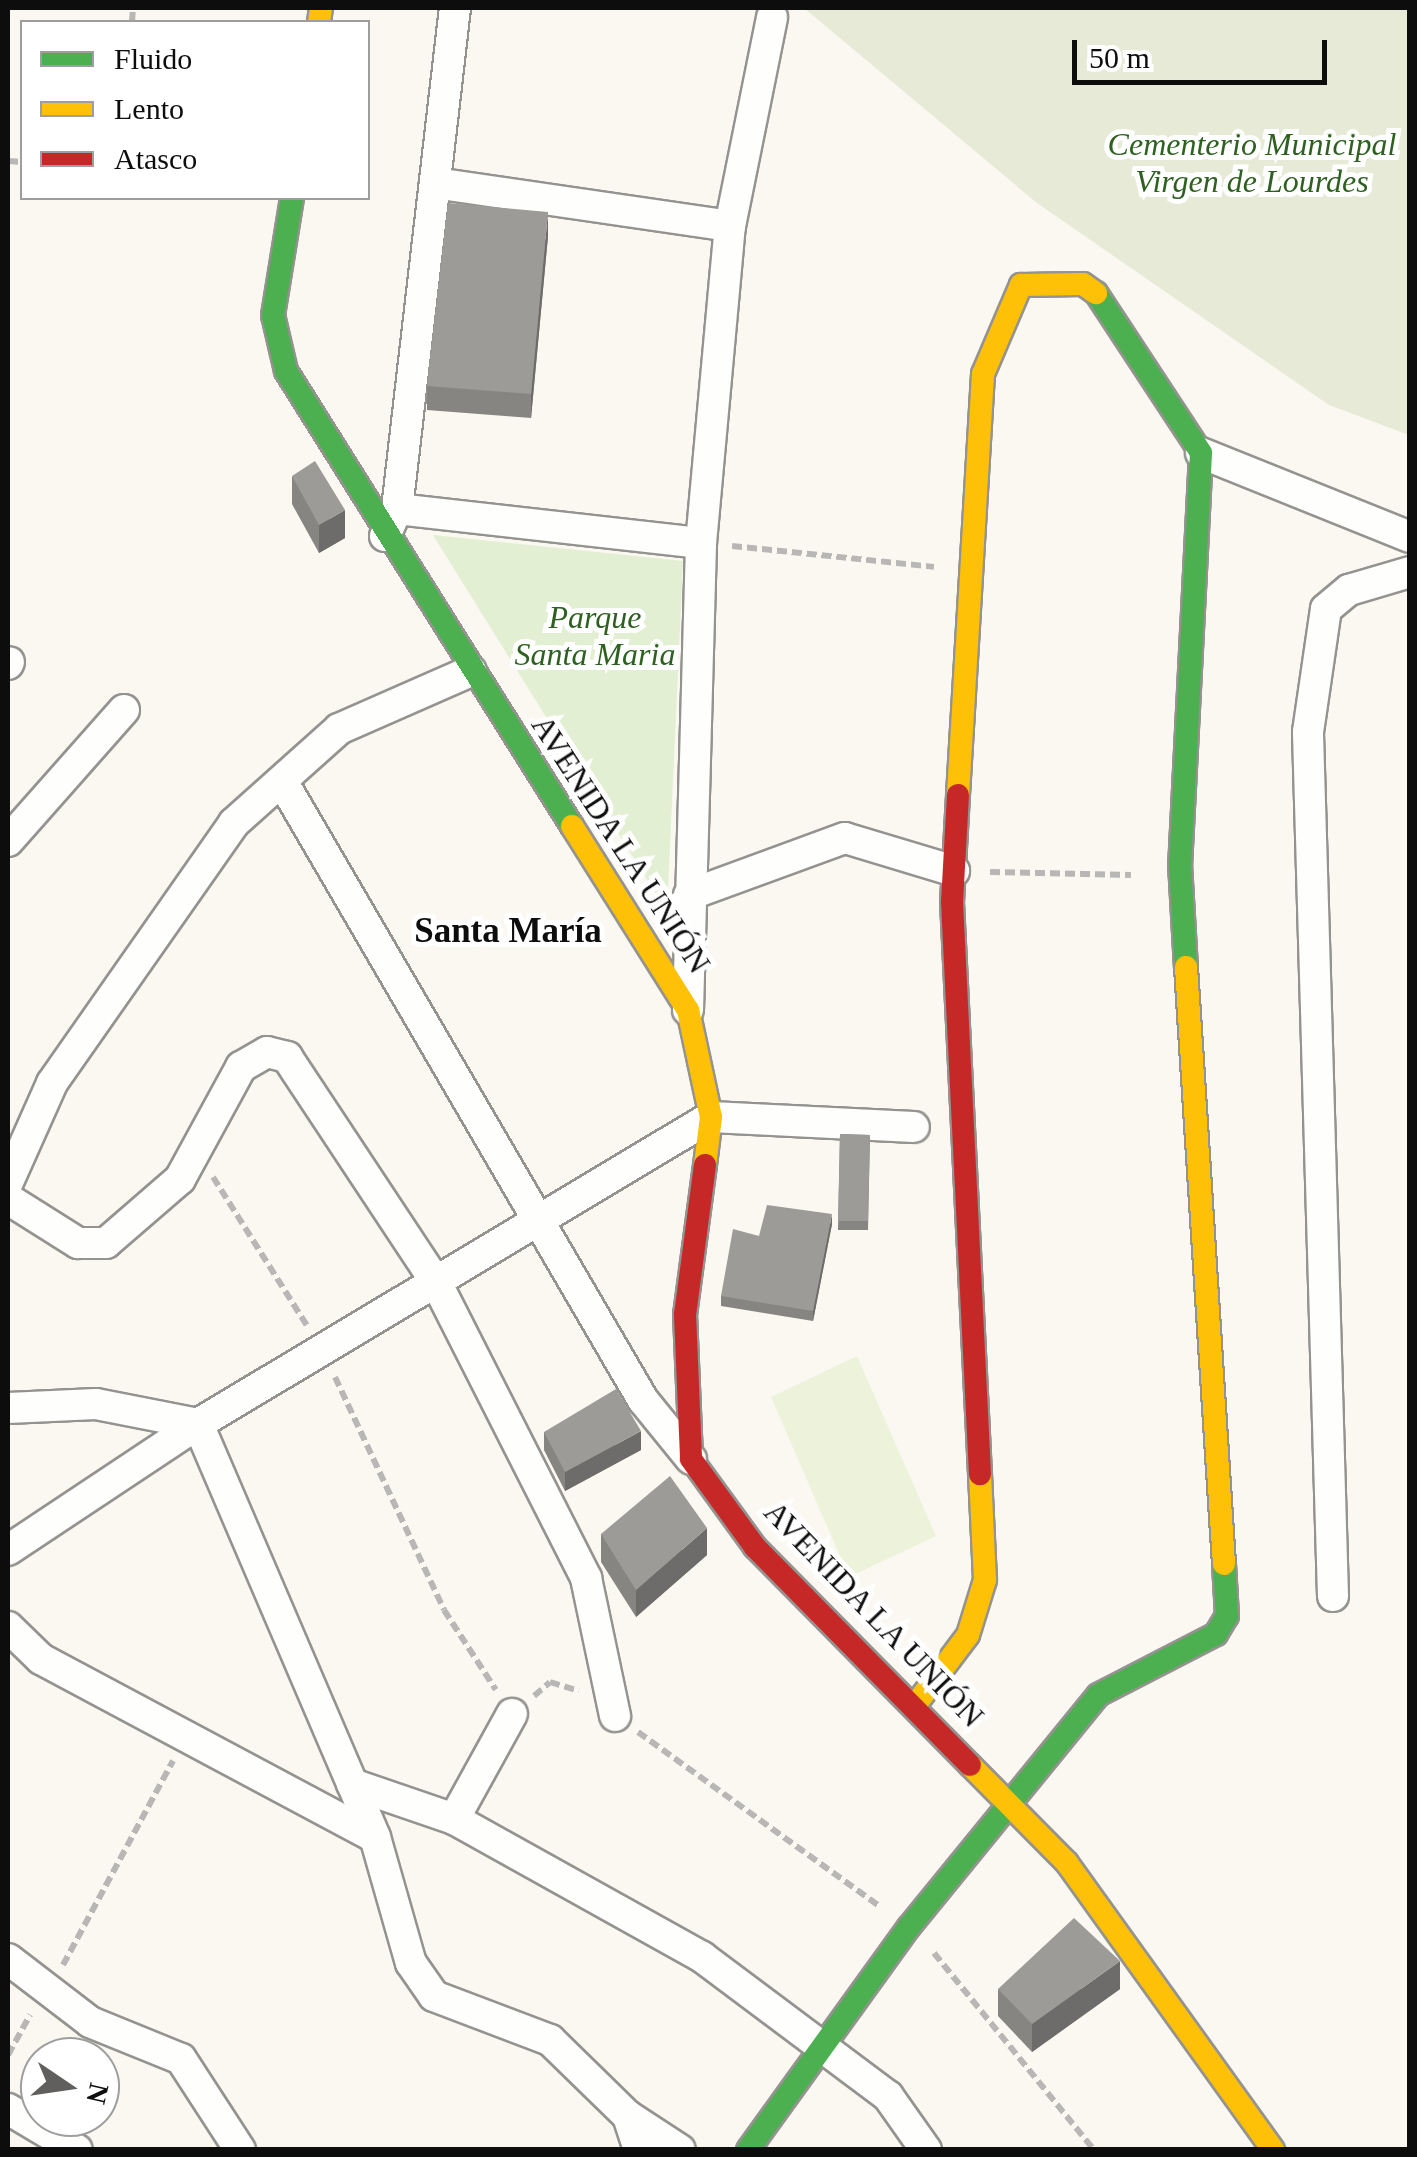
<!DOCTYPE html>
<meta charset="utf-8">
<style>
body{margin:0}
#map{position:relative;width:1417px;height:2157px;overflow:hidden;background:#faf8f1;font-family:Georgia,serif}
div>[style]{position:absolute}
.green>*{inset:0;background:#e3efd2}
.cemetery>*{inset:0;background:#e6ead6}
.pitch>*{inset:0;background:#edf3db}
.path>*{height:6px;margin-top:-3px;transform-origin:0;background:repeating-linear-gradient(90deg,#b8b7b6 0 10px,transparent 0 15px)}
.roads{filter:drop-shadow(2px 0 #949390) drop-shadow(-2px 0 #949390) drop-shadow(0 2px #949390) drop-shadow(0 -2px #949390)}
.street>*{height:30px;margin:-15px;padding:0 15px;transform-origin:15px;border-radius:15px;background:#fefefd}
.fast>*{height:22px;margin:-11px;padding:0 11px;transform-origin:11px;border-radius:11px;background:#4caf50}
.slow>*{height:22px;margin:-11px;padding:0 11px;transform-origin:11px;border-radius:11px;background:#ffc107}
.jam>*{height:22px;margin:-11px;padding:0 11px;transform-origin:11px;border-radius:11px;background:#c62828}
.wall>*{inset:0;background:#878582}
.shaded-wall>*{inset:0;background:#6e6c6a}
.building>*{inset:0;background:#9d9b97}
span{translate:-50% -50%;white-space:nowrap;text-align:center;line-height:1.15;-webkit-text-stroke:10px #fff;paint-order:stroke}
.park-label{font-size:32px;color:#2e6120;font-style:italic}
.street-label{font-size:32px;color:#0d0d0d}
.neighbourhood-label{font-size:35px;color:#0d0d0d;font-weight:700}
.frame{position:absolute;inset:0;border:10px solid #0d0d0d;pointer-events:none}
.legend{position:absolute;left:20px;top:20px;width:350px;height:180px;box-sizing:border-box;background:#fff;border:2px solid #9e9e9e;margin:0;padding:12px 18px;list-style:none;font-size:30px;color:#0d0d0d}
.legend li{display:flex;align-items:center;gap:20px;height:50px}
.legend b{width:50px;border:2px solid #9e9e9e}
.north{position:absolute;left:20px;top:2037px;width:100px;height:100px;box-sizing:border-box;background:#fff;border:2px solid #9e9e9e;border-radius:50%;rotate:103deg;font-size:28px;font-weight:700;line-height:40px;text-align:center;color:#0d0d0d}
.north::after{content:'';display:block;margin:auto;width:35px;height:45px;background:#605f5d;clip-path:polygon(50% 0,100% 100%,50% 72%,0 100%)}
.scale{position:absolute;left:1072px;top:40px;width:255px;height:45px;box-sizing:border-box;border:5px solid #0d0d0d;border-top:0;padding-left:12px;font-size:30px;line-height:35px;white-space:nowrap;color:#0d0d0d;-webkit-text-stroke:8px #fff;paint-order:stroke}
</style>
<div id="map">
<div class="green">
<div style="clip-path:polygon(433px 535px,683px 561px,667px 912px)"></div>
</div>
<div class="cemetery">
<div style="clip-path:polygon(804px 8px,1409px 8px,1409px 435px,1329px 405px,1037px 203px)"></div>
</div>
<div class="pitch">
<div style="clip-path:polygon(857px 1356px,936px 1536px,849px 1577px,771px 1397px)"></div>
</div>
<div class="path">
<div style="left:132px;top:22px;width:14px;rotate:-86deg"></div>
<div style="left:8px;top:161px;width:14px;rotate:4deg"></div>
<div style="left:732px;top:546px;width:203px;rotate:5.9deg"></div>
<div style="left:990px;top:872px;width:141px;rotate:1.2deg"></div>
<div style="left:213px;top:1177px;width:178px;rotate:57.7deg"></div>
<div style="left:335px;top:1377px;width:257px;rotate:64.9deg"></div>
<div style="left:444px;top:1610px;width:95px;rotate:57deg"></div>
<div style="left:534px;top:1696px;width:21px;rotate:-41deg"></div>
<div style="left:550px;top:1682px;width:30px;rotate:17deg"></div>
<div style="left:638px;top:1732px;width:297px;rotate:35.8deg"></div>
<div style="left:934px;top:1953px;width:254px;rotate:50.9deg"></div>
<div style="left:63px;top:1965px;width:232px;rotate:-61.7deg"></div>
<div style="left:8px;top:2055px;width:46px;rotate:-61.2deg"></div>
</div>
<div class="roads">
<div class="street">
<div style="left:435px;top:183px;width:298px;rotate:8.3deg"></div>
<div style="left:1201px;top:453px;width:225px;rotate:21.9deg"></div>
<div style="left:397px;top:509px;width:306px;rotate:6.4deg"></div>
<div style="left:385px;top:536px;width:30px;rotate:-66deg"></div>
<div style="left:397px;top:509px;width:504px;rotate:-83.4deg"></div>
<div style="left:8px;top:664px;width:2px;rotate:-63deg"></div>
<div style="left:282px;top:781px;width:717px;rotate:59.75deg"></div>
<div style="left:643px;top:1400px;width:76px;rotate:50.9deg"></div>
<div style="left:8px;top:841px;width:175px;rotate:-48.5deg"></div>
<div style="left:689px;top:895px;width:166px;rotate:-20.1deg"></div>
<div style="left:845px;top:838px;width:114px;rotate:16.8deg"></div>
<div style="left:688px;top:1010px;width:467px;rotate:-88.4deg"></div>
<div style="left:701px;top:543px;width:318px;rotate:-84.8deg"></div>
<div style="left:730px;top:226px;width:213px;rotate:-78.6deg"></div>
<div style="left:8px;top:1182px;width:108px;rotate:-66deg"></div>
<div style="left:52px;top:1083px;width:317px;rotate:-55deg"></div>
<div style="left:234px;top:823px;width:141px;rotate:-41.8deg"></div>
<div style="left:339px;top:729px;width:144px;rotate:-23.7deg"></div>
<div style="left:8px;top:1199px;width:83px;rotate:32.2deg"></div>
<div style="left:78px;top:1243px;width:28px"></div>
<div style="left:106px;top:1243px;width:98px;rotate:-40.9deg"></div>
<div style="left:180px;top:1179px;width:128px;rotate:-61.4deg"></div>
<div style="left:241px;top:1067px;width:30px;rotate:-30deg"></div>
<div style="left:267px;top:1052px;width:21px;rotate:14deg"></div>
<div style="left:287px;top:1057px;width:270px;rotate:56.5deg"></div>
<div style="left:436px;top:1282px;width:332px;rotate:63.1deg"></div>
<div style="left:586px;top:1578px;width:141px;rotate:78.1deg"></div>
<div style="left:8px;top:1408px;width:88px;rotate:-2.6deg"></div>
<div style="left:96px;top:1404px;width:104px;rotate:11.1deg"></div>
<div style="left:198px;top:1424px;width:449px;rotate:66.8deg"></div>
<div style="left:375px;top:1837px;width:131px;rotate:74.1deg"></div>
<div style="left:411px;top:1963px;width:40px;rotate:55.1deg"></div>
<div style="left:434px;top:1996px;width:124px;rotate:20.8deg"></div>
<div style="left:550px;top:2040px;width:109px;rotate:44.3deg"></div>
<div style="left:628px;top:2116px;width:36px;rotate:72deg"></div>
<div style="left:8px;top:1550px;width:228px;rotate:-33.6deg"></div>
<div style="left:198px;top:1424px;width:598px;rotate:-30.9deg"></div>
<div style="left:711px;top:1117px;width:203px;rotate:2.8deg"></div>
<div style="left:1333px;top:1596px;width:864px;rotate:-91.66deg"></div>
<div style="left:1308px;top:732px;width:124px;rotate:-81.7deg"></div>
<div style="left:1326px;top:609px;width:30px;rotate:-40deg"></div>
<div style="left:1349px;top:590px;width:64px;rotate:-16.4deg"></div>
<div style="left:8px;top:1627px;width:46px;rotate:44.1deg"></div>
<div style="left:41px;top:1659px;width:378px;rotate:28.1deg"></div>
<div style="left:352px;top:1784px;width:108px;rotate:18.9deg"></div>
<div style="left:454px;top:1819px;width:284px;rotate:29.1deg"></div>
<div style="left:702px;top:1957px;width:232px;rotate:36.8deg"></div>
<div style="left:888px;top:2096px;width:66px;rotate:54.9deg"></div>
<div style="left:454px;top:1819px;width:120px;rotate:-61.1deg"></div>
<div style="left:8px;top:1959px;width:103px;rotate:37.5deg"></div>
<div style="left:90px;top:2022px;width:98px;rotate:22.1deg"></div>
<div style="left:181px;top:2059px;width:108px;rotate:57deg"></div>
<div style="left:8px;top:2109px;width:80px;rotate:30.7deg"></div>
<div style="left:628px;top:2116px;width:62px;rotate:33.2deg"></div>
</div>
<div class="fast">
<div style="left:292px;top:198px;width:119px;rotate:99.2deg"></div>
<div style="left:273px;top:315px;width:57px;rotate:76.9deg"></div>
<div style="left:286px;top:371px;width:537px;rotate:57.85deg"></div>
<div style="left:1096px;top:293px;width:191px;rotate:56.7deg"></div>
<div style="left:1201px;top:453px;width:412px;rotate:92.9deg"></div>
<div style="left:1180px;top:864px;width:103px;rotate:86.7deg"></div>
<div style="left:748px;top:2150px;width:275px;rotate:-54.2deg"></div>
<div style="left:909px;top:1927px;width:299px;rotate:-50.8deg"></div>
<div style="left:1098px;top:1695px;width:133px;rotate:-27.3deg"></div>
<div style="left:1216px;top:1634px;width:21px;rotate:-59deg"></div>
<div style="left:1227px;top:1616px;width:52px;rotate:-93.3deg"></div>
</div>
<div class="slow">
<div style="left:319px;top:22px;width:14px;rotate:-82deg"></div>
<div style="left:958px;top:795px;width:422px;rotate:-86.6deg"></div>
<div style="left:983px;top:374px;width:97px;rotate:-66.9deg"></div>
<div style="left:1021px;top:285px;width:62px;rotate:-0.9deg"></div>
<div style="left:1083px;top:284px;width:16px;rotate:35deg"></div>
<div style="left:572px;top:826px;width:218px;rotate:57.8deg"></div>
<div style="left:688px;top:1010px;width:109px;rotate:77.9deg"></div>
<div style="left:711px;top:1117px;width:48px;rotate:97.1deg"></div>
<div style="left:1186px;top:967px;width:598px;rotate:86.36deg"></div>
<div style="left:916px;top:1704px;width:86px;rotate:-53deg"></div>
<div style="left:968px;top:1635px;width:58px;rotate:-72.8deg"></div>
<div style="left:985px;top:1580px;width:106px;rotate:-92.7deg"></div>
<div style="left:970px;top:1765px;width:138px;rotate:45.3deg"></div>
<div style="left:1067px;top:1863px;width:353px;rotate:54.3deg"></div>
</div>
<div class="jam">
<div style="left:958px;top:795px;width:107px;rotate:93.2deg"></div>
<div style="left:952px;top:902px;width:573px;rotate:87.2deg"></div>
<div style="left:705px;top:1165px;width:150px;rotate:97.6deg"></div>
<div style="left:685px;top:1314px;width:145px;rotate:87.6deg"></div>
<div style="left:691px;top:1459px;width:109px;rotate:54deg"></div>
<div style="left:755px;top:1547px;width:306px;rotate:45.4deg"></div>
</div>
</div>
<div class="wall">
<div style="clip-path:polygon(548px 236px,531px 418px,427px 410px,427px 386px)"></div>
<div style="clip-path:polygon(292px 476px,345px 538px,319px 553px,292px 504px)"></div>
<div style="clip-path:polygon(840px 1134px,870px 1135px,868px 1230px,838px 1230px)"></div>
<div style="clip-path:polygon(832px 1224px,813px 1321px,721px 1306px,721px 1296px,759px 1236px)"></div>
<div style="clip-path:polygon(544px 1432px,641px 1450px,565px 1491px,544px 1450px)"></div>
<div style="clip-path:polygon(601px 1534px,707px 1555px,636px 1617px,601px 1562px)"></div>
<div style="clip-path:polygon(998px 1989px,1120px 1989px,1032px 2052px,998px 2016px)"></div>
</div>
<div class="shaded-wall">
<div style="clip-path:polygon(548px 212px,548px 236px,531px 418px,531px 394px)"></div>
<div style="clip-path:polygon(345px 510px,345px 538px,319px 553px,319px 525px)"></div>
<div style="clip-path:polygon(832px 1214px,832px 1224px,813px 1321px,813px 1311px)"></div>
<div style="clip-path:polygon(641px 1431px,641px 1450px,565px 1491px,565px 1472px)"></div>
<div style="clip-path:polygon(707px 1528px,707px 1555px,636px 1617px,636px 1590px)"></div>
<div style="clip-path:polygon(1120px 1961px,1120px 1989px,1032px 2052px,1032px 2024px)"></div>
</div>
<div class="building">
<div style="clip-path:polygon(448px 203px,548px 212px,531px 394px,427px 386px)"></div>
<div style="clip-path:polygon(315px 461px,345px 510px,319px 525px,292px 476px)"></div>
<div style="clip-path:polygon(840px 1134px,870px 1135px,868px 1221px,838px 1221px)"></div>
<div style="clip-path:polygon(767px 1205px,832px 1214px,813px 1311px,721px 1296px,733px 1229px,759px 1236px)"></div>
<div style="clip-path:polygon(616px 1389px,641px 1431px,565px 1472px,544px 1432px)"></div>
<div style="clip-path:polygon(670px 1476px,707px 1528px,636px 1590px,601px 1534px)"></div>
<div style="clip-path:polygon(1074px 1918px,1120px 1961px,1032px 2024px,998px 1989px)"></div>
</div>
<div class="park-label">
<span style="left:1252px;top:163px">Cementerio Municipal<br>Virgen de Lourdes</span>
<span style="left:595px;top:636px">Parque<br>Santa Maria</span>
</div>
<div class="street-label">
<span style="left:621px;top:844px;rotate:57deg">AVENIDA LA UNIÓN</span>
<span style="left:874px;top:1614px;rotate:46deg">AVENIDA LA UNIÓN</span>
</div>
<div class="neighbourhood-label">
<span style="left:508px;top:931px">Santa María</span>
</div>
<div class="frame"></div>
<ul class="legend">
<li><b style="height:12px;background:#4caf50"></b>Fluido</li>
<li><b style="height:12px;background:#ffc107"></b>Lento</li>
<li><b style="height:12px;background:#c62828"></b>Atasco</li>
</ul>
<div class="north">N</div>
<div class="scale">50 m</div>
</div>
